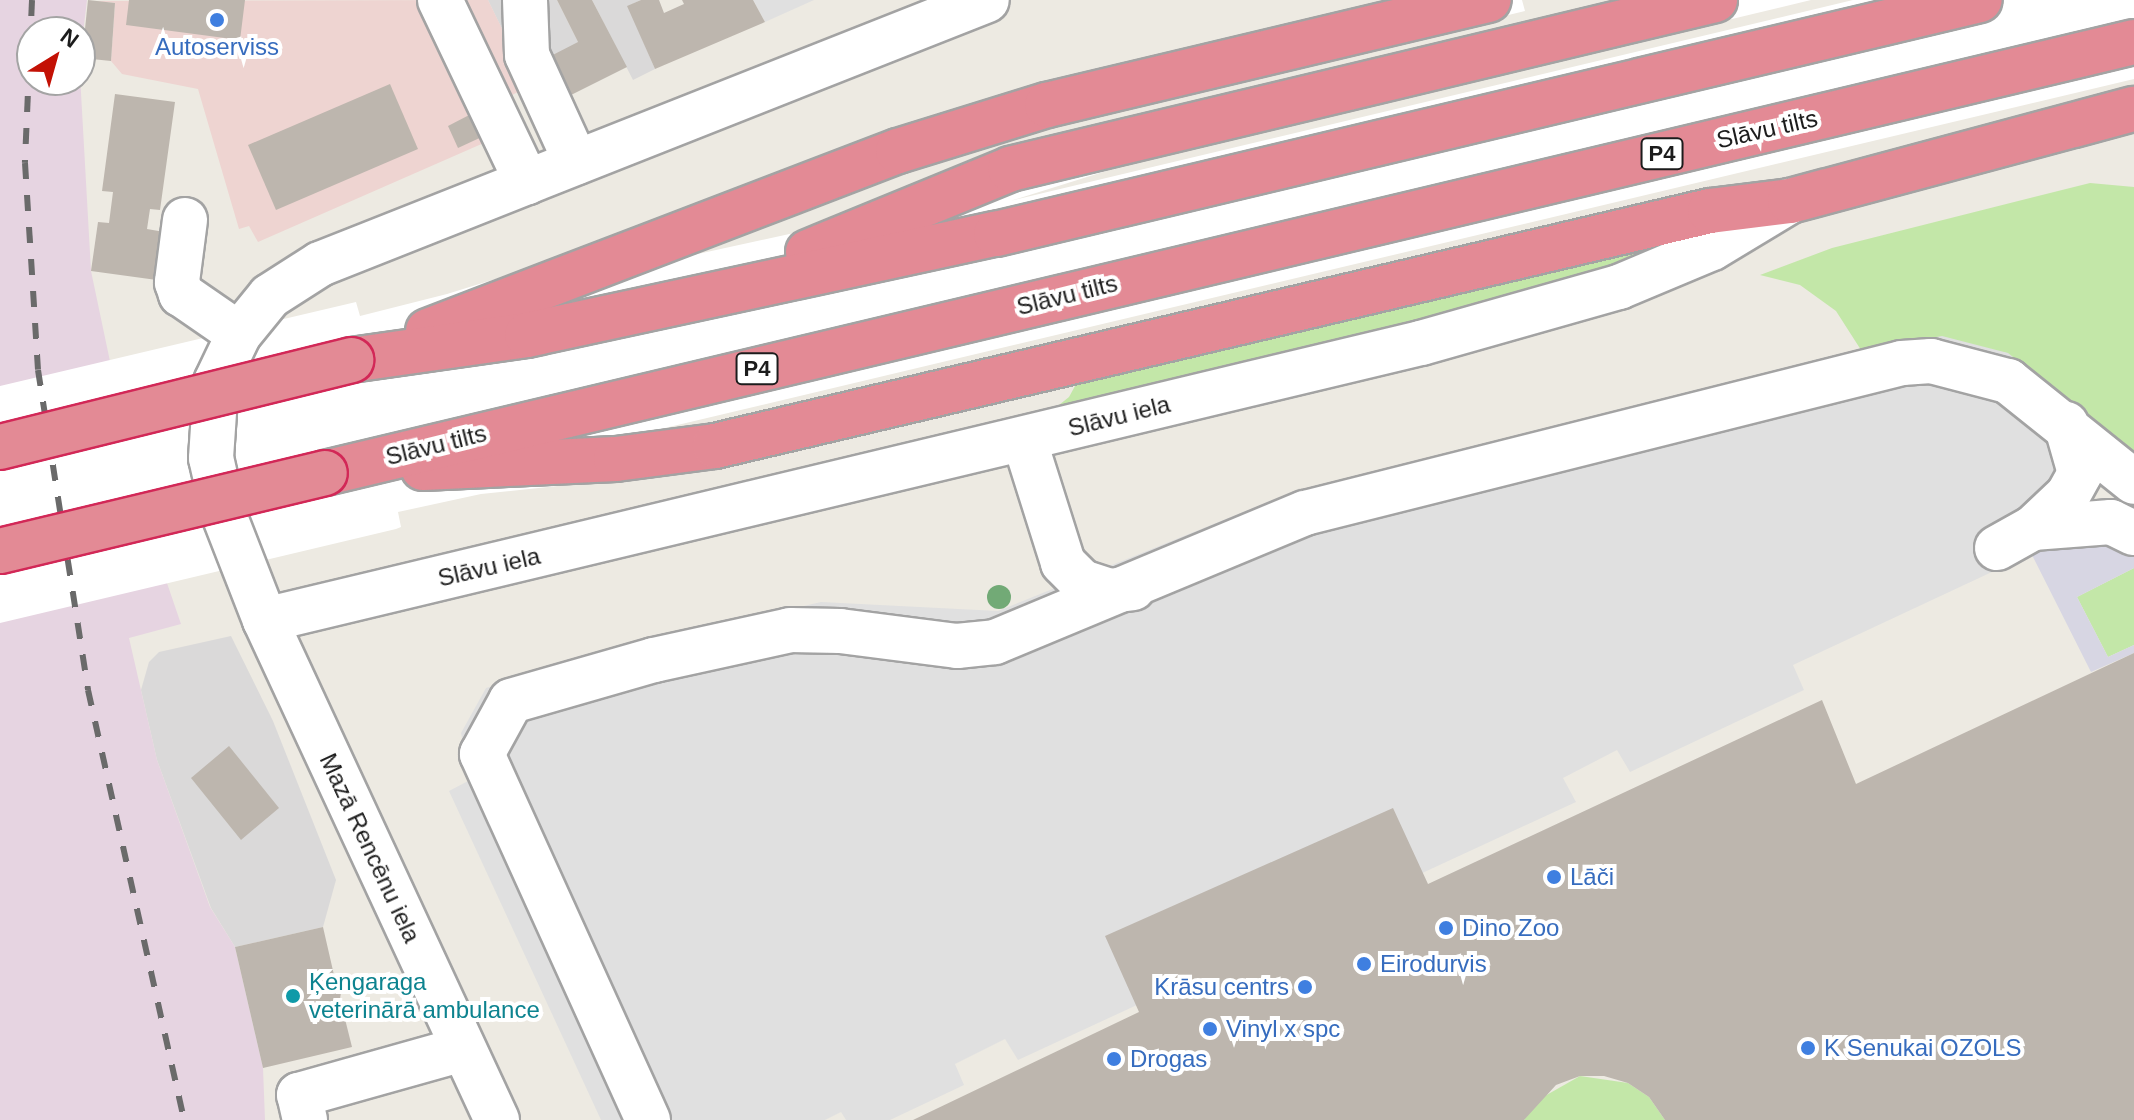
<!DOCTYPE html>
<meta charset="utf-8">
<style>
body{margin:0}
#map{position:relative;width:2134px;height:1120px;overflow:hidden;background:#edeae2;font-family:Arial,sans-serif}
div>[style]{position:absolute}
.residential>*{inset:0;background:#dad9d9}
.commercial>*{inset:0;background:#eed4d1}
.industrial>*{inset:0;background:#e6d4e1}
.grass>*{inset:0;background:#c3e7a8}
.parking>*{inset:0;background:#e0e0e0}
.plaza>*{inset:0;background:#d7d6e3}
.pier>*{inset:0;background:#fff}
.building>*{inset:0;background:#bdb6ae}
.roads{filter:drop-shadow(2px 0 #a3a3a3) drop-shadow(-2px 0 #a3a3a3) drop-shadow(0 2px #a3a3a3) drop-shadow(0 -2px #a3a3a3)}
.minor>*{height:44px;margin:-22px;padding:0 22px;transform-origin:22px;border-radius:22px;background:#fff}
.highway>*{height:44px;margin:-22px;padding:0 22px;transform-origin:22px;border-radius:22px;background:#e38a95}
.rail>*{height:6px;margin-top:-3px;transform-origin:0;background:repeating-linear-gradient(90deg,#6a6a6a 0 16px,transparent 0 32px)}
.bridges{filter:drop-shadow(2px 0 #d22857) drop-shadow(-2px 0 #d22857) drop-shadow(0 2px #d22857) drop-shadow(0 -2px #d22857)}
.highway-bridge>*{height:44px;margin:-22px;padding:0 22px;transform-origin:22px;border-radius:22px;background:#e38a95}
.trees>*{width:24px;height:24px;margin:-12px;border-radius:50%;background:#72aa76}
.dots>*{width:22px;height:22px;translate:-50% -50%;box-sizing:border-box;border:4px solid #fff;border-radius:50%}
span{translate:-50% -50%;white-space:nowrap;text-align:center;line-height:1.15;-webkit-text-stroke:8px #fff;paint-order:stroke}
.shield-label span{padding:2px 6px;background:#fff;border:2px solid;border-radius:6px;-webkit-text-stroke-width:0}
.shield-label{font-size:22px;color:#1c1c1c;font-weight:700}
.shop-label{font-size:24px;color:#366cbe}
.left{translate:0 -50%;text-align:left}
.right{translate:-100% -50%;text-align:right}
.street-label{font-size:24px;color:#1c1c1c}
.culture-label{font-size:24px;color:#0d838f}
.north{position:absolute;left:16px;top:16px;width:80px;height:80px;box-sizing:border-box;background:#fff;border:2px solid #a4a4a4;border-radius:50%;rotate:37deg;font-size:22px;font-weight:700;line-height:32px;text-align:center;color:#1c1c1c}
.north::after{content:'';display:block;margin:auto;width:28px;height:36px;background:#c31105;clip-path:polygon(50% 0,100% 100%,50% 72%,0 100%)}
</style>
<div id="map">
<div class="residential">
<div style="clip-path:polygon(488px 0,557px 0,578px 42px,541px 110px)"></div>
<div style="clip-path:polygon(592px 0,641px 0,628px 6px,655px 69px,633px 80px)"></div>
<div style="clip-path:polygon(231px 636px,273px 721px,336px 880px,323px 927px,235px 947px,211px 908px,157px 760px,141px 690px,149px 662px,159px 652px)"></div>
</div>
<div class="commercial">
<div style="clip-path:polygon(488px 0,530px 86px,508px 97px,520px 127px,258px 242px,249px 226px,239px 229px,198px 89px,122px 74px,111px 61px,115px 3px,91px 1px)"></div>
</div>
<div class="industrial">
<div style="clip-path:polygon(0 0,87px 0,80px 58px,80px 32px,32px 32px,32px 80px,80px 80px,80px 75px,91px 271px,140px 504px,181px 624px,129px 638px,157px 760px,210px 907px,235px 947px,263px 1068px,265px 1120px,0 1120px)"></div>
</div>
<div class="grass">
<div style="clip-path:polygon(2090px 183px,2134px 187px,2134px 455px,2007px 353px,1909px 340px,1861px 350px,1836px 311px,1800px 285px,1760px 275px,1832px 248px)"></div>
<div style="clip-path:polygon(1703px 232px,1599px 277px,1044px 417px,1069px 397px,1080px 377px)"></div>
<div style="clip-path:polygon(2134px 568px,2134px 645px,2108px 657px,2077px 597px)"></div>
<div style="clip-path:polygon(1580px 1076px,1628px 1083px,1649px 1097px,1665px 1120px,1524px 1120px,1536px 1101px)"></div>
</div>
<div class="parking">
<div style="clip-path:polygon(753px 0,814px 0,765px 22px)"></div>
<div style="clip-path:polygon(1942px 336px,2008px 353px,2090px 419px,2009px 564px,1793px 665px,1804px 690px,1630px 772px,1617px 750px,1563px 778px,1576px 802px,1018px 1060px,1005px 1039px,955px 1064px,964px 1085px,890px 1120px,846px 1120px,841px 1112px,825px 1120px,601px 1120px,449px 791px,470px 780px,461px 733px,486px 688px,587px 657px,821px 602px,998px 611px,1273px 500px,1861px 350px)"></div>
</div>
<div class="plaza">
<div style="clip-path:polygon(2052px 541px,2134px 544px,2134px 568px,2077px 597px,2108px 657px,2134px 645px,2134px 653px,2091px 672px,2031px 553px)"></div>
</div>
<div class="pier">
<div style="clip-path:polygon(1398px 0,1522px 0,1525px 11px,1021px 133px,853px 188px,684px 257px,794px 233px,1036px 142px,1615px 0,1811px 0,1138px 161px,1010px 201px,1853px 0,2134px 0,2134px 79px,648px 432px,642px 477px,481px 494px,398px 512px,401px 527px,396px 529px,0 623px,0 386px,356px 302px,360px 316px,447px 294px)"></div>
</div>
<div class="building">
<div style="clip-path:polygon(88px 0,115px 3px,111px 61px,82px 58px)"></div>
<div style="clip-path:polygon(129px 0,245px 0,240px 40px,126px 25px)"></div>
<div style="clip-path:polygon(557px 0,592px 0,627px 67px,563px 99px,543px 60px,578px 42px)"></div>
<div style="clip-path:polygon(641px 0,659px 0,664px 13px,684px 4px,682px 0,753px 0,765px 22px,655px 69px,627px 6px)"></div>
<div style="clip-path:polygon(390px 84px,418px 149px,276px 210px,248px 145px)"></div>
<div style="clip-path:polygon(115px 94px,175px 102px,160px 210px,150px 209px,147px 229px,170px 233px,164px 281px,91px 271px,98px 222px,109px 223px,113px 192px,102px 191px)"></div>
<div style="clip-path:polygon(475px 112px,486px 135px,458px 148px,448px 126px)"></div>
<div style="clip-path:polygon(2134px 653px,2134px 1120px,1665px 1120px,1649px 1097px,1628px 1083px,1604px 1076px,1580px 1076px,1556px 1085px,1524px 1120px,913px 1120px,1139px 1012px,1105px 936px,1393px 808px,1428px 884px,1822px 700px,1856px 784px)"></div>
<div style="clip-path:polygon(229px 746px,279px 808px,241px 840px,191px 778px)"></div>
<div style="clip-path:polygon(323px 927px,334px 975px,342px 986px,340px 999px,352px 1047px,263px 1068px,235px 947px)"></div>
</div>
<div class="roads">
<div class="minor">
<div style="left:440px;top:0;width:202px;rotate:64.5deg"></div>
<div style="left:525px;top:0;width:55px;rotate:87.9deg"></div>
<div style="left:527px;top:55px;width:118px;rotate:65.4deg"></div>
<div style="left:185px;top:220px;width:63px;rotate:97.4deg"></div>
<div style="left:177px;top:282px;width:13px;rotate:72deg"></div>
<div style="left:181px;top:294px;width:70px;rotate:34.6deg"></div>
<div style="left:1024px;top:439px;width:130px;rotate:72.5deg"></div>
<div style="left:1063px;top:563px;width:27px;rotate:45deg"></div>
<div style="left:1082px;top:582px;width:29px;rotate:18deg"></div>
<div style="left:1110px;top:591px;width:23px;rotate:-7deg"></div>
<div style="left:2033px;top:528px;width:78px;rotate:-4.4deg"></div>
<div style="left:2111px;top:522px;width:25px;rotate:26deg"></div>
<div style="left:1997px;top:548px;width:41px;rotate:-29.1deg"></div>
<div style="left:2033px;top:528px;width:48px;rotate:-43.3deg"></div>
<div style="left:2068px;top:495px;width:25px;rotate:-61deg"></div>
<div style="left:2080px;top:473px;width:51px;rotate:-105.9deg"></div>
<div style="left:265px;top:620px;width:1189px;rotate:-13.48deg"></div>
<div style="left:1421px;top:343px;width:206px;rotate:-15.8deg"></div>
<div style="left:1619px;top:287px;width:101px;rotate:-22.8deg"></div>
<div style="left:1712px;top:248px;width:91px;rotate:-31.1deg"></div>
<div style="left:305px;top:1120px;width:26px;rotate:-103deg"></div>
<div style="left:299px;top:1095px;width:170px;rotate:-15.7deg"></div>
<div style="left:497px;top:1120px;width:551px;rotate:-114.89deg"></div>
<div style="left:265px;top:620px;width:113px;rotate:-111.3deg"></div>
<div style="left:224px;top:515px;width:58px;rotate:-102.8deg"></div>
<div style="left:211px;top:458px;width:76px;rotate:-86.2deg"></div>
<div style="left:216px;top:382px;width:53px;rotate:-64.4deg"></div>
<div style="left:239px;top:334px;width:49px;rotate:-50.8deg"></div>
<div style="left:270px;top:296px;width:59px;rotate:-32.6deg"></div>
<div style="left:320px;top:264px;width:717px;rotate:-21.59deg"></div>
<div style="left:648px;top:1120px;width:402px;rotate:-114.4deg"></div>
<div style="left:482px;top:754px;width:60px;rotate:-61.3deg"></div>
<div style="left:511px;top:701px;width:149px;rotate:-16deg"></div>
<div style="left:654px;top:660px;width:139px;rotate:-12.4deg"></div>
<div style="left:790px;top:630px;width:50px;rotate:1.1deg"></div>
<div style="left:840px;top:631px;width:118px;rotate:7.3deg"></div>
<div style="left:957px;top:646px;width:38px;rotate:-6deg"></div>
<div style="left:995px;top:642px;width:336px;rotate:-22.6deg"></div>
<div style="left:1305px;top:513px;width:616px;rotate:-14.1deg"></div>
<div style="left:1902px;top:363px;width:29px;rotate:-4deg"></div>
<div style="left:1931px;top:361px;width:80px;rotate:14.6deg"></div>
<div style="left:2008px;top:381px;width:161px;rotate:38.7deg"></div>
</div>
<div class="highway">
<div style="left:808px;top:252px;width:218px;rotate:-22.3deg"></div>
<div style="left:1010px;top:169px;width:725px;rotate:-13.48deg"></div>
<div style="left:428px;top:331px;width:503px;rotate:-20.96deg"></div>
<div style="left:898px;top:151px;width:156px;rotate:-17.2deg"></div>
<div style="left:1047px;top:105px;width:454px;rotate:-13.4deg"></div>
<div style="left:351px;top:360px;width:178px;rotate:-8.1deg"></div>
<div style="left:527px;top:335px;width:480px;rotate:-12.2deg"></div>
<div style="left:996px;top:234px;width:1011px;rotate:-13.38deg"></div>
<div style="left:423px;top:468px;width:193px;rotate:-2.7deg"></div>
<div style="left:616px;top:459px;width:100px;rotate:-7.5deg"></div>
<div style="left:715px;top:446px;width:1022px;rotate:-13.29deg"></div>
<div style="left:1710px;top:211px;width:81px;rotate:-7.1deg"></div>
<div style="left:1790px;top:201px;width:356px;rotate:-15deg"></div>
<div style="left:325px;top:473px;width:1860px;rotate:-13.4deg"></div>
</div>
</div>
<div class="rail">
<div style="left:32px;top:0;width:163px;rotate:92.5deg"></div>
<div style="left:25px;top:163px;width:207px;rotate:86.4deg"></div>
<div style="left:38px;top:370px;width:324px;rotate:81.1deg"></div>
<div style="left:88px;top:690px;width:441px;rotate:77.4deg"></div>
</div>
<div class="bridges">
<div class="highway-bridge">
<div style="left:0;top:447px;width:362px;rotate:-13.9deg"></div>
<div style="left:0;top:551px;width:334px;rotate:-13.5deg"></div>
</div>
</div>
<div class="trees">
<div style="left:999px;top:597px"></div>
</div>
<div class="dots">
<div style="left:217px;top:20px;background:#3f7fe0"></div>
<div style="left:1554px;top:877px;background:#3f7fe0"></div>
<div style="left:1446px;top:928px;background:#3f7fe0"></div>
<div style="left:1364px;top:964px;background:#3f7fe0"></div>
<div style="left:1305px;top:987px;background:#3f7fe0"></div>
<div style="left:293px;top:996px;background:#0f9aa8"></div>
<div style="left:1210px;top:1029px;background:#3f7fe0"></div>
<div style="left:1808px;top:1048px;background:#3f7fe0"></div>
<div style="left:1114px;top:1059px;background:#3f7fe0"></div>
</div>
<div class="shield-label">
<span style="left:1662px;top:154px">P4</span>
<span style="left:757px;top:369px">P4</span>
</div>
<div class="shop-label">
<span style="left:217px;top:47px">Autoserviss</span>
<span class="left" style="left:1570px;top:877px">Lāči</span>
<span class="left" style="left:1462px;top:928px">Dino Zoo</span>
<span class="left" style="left:1380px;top:964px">Eirodurvis</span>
<span class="right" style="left:1289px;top:987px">Krāsu centrs</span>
<span class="left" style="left:1226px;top:1029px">Vinyl x spc</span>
<span class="left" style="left:1824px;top:1048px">K Senukai OZOLS</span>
<span class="left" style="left:1130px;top:1059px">Drogas</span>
</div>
<div class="street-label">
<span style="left:1767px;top:129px;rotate:-13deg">Slāvu tilts</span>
<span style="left:1067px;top:295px;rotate:-14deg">Slāvu tilts</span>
<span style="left:1119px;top:416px;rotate:-14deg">Slāvu iela</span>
<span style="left:436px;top:445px;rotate:-14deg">Slāvu tilts</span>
<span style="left:489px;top:567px;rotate:-13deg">Slāvu iela</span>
<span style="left:370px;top:848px;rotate:65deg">Mazā Rencēnu iela</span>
</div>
<div class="culture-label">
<span class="left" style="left:309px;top:996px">Ķengaraga<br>veterinārā ambulance</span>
</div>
<div class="north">N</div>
</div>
